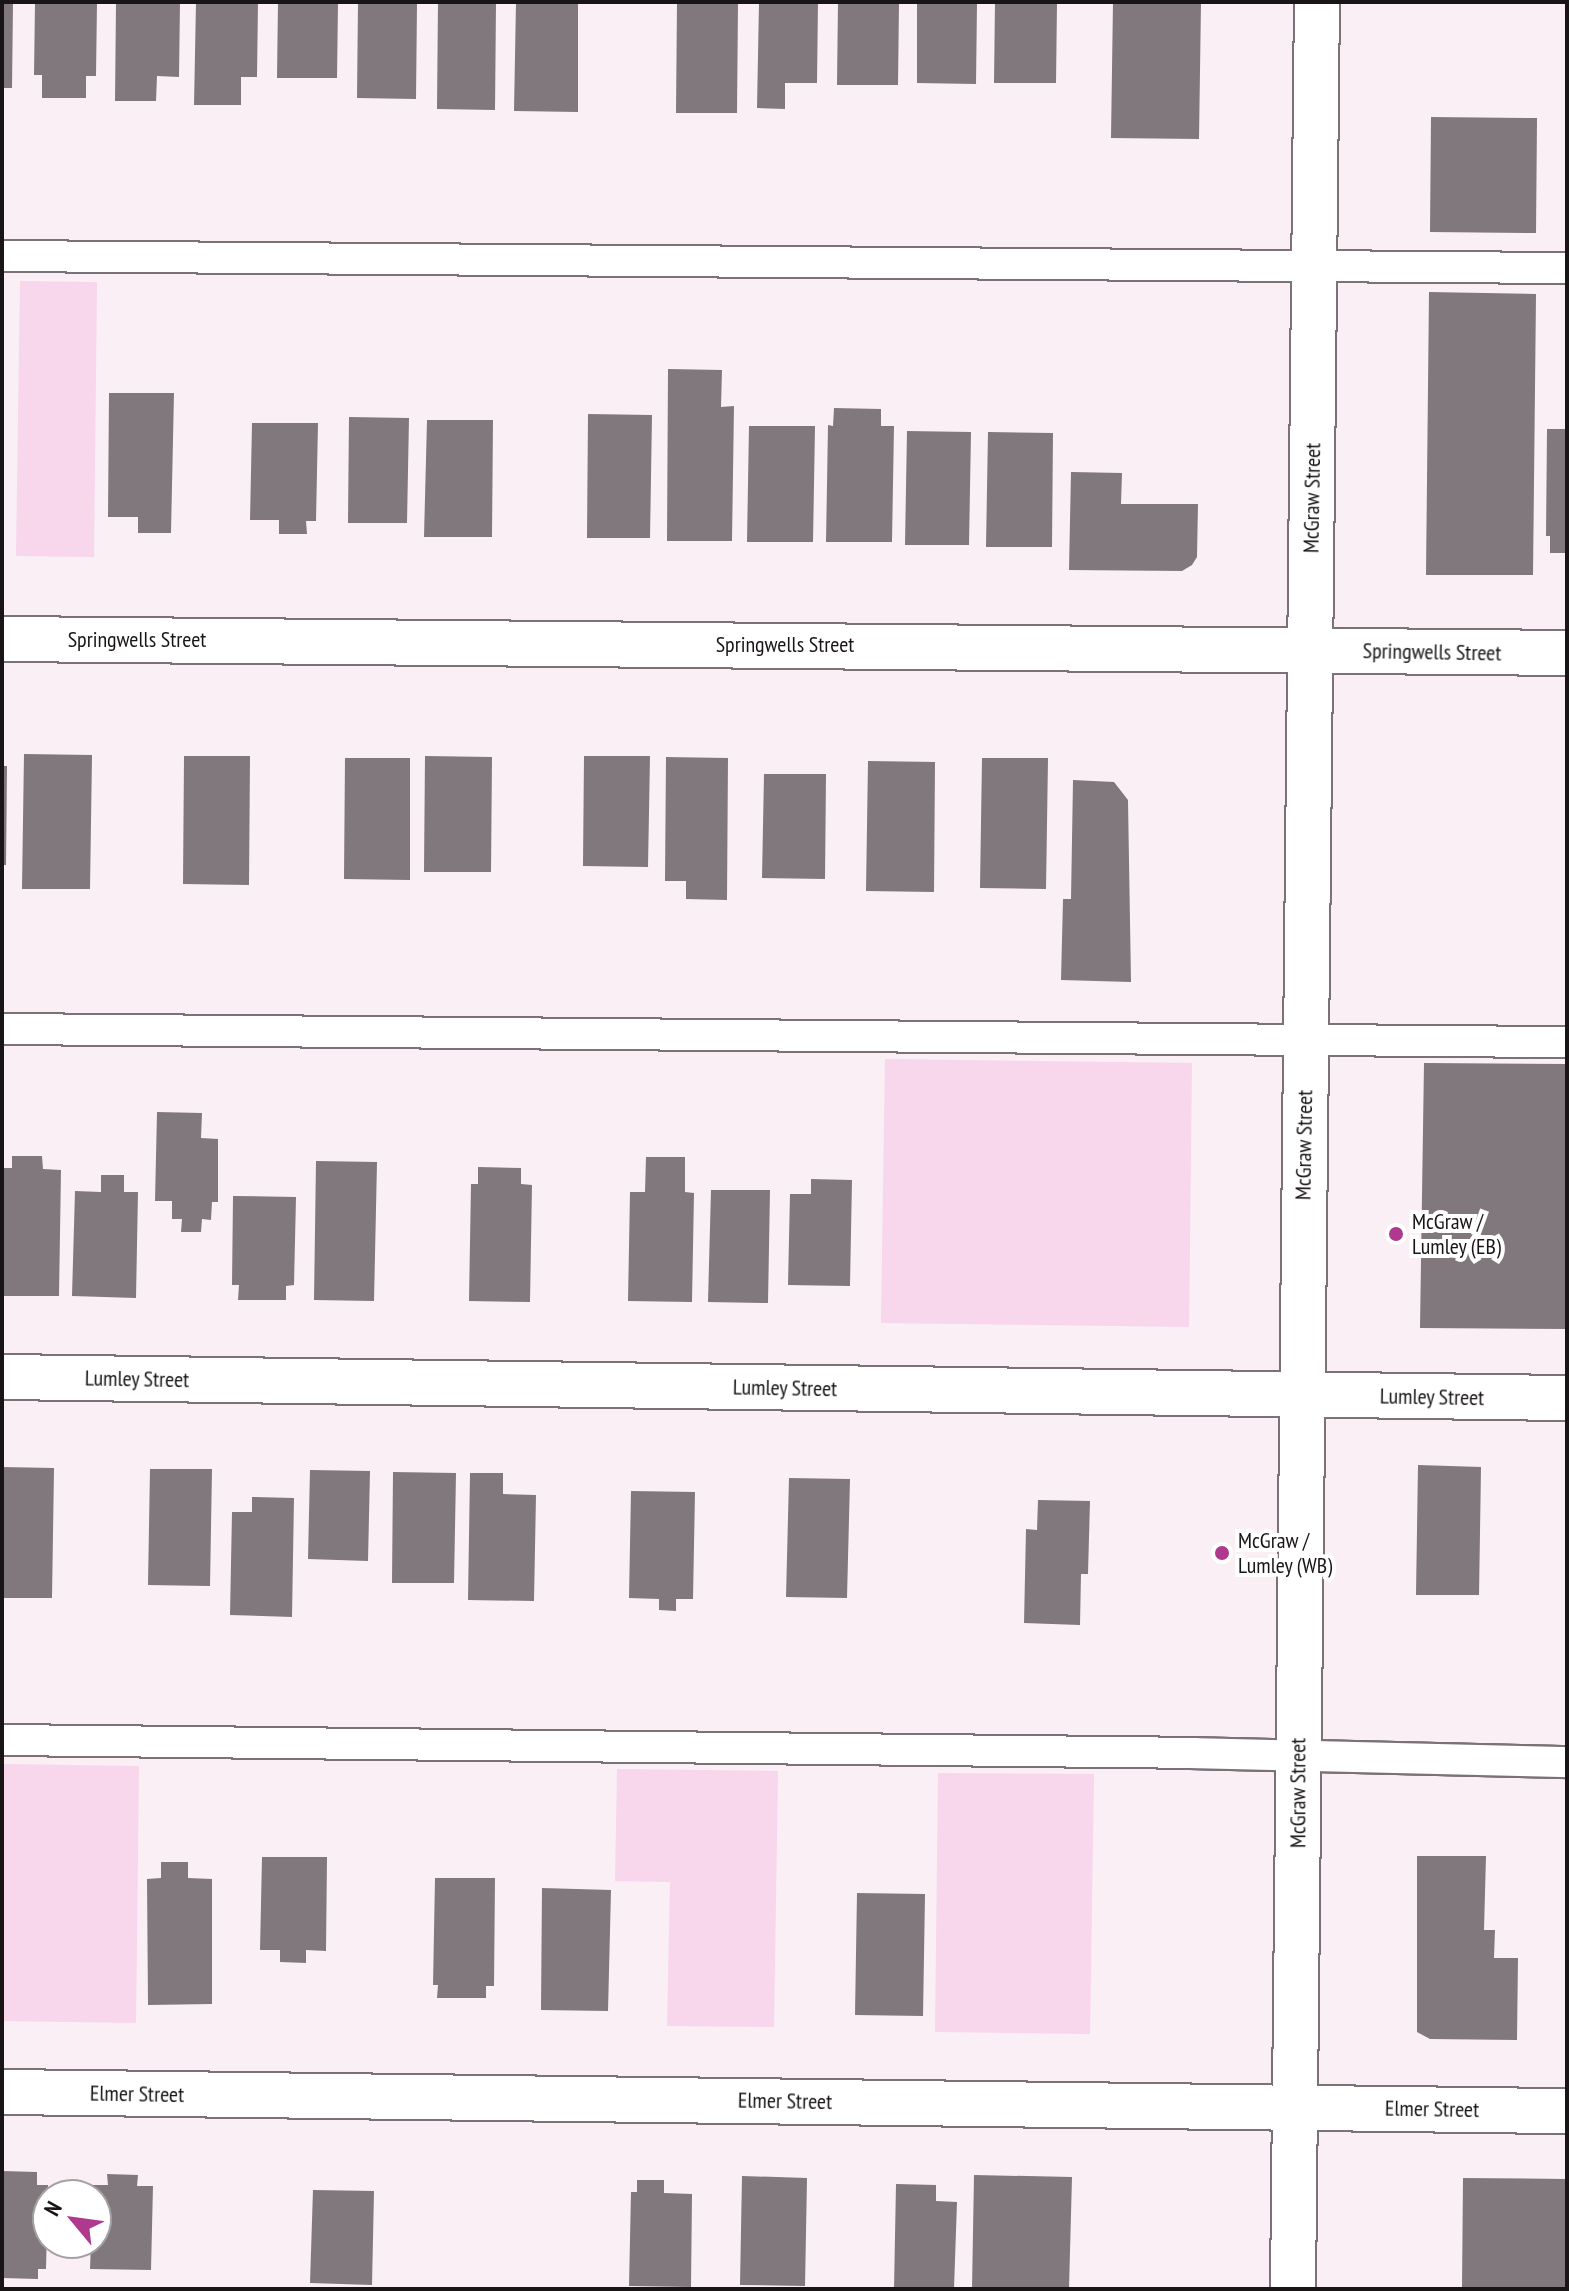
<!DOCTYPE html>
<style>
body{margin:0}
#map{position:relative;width:1569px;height:2291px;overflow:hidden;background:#f9eff5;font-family:"PT Sans Narrow",sans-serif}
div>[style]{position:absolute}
.green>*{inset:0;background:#f8d6eb}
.building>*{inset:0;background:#80787d}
.roads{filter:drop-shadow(2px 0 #7b7278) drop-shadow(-2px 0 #7b7278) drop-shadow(0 2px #7b7278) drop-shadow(0 -2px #7b7278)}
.service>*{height:30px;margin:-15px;padding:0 15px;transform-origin:15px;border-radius:15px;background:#fff}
.minor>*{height:44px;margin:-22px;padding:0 22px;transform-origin:22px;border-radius:22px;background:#fff}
.tertiary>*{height:44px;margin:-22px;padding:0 22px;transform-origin:22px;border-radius:22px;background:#fff}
.dots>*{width:22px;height:22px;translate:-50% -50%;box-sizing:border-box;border:4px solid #fff;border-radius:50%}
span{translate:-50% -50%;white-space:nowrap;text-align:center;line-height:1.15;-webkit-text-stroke:8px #fff;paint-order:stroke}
.street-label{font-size:22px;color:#191517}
.poi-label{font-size:22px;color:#191517}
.left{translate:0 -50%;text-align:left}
.frame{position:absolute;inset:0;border:4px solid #191517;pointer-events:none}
.north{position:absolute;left:32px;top:2179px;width:80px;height:80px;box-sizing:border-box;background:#fff;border:2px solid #a3a1a2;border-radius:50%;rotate:299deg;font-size:22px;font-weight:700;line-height:32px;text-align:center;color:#191517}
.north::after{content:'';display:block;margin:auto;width:28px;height:36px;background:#b03990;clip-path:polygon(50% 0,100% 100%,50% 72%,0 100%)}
</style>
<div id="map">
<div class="green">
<div style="clip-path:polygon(20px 281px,97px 282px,94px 557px,16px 556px)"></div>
<div style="clip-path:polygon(885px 1059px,1192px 1063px,1189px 1327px,881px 1323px)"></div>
<div style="clip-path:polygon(2px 1764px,139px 1766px,136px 2023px,2px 2021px)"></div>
<div style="clip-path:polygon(617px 1769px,778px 1771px,774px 2027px,667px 2026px,670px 1882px,615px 1881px)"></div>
<div style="clip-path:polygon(938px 1773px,1094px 1774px,1090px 2034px,935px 2032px)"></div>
</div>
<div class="building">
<div style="clip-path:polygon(2px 2px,13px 2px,12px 88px,2px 88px)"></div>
<div style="clip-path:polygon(35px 2px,97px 2px,96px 76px,86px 76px,86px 98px,42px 98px,42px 75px,34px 75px)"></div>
<div style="clip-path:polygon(116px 2px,180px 2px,179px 77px,157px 76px,156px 101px,115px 101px)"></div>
<div style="clip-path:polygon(196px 2px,258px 2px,257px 77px,241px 77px,241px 105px,194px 105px)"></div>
<div style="clip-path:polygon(278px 2px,338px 2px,337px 78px,277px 78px)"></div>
<div style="clip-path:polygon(358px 2px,417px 2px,416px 99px,357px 98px)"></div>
<div style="clip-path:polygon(438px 2px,496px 2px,495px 110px,437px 109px)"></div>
<div style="clip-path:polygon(516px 2px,578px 2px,578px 112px,514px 111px)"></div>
<div style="clip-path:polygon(677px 2px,738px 2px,737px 113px,676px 113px)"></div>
<div style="clip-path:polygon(759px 2px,818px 2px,817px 83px,785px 83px,785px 109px,757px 108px)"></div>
<div style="clip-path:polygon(838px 2px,899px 2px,898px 85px,837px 85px)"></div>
<div style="clip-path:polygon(917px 2px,977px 2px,976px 84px,917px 83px)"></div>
<div style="clip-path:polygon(995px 2px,1057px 2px,1056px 83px,994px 83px)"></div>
<div style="clip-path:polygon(1113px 2px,1201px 2px,1199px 139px,1111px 138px)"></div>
<div style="clip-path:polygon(1431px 117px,1537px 118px,1536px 233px,1430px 232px)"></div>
<div style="clip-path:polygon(1429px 292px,1536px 294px,1533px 575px,1426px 575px)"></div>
<div style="clip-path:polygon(668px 369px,722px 370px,721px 407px,734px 406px,732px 541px,667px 541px)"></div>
<div style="clip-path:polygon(109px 393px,174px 393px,171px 533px,138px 533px,138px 517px,108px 517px)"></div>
<div style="clip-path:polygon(834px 408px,881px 409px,881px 426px,894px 426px,892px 542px,826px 542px,828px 425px,833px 426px)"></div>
<div style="clip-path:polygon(588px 414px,652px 415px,650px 538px,587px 538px)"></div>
<div style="clip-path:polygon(349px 417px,409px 418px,407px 523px,348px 523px)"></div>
<div style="clip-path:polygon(427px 420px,493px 420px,492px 537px,424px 537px)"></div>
<div style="clip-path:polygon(252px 423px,318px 423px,316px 521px,306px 521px,307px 534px,279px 534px,279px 520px,250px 520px)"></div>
<div style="clip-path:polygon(749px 426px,815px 426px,813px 542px,747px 542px)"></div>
<div style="clip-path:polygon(1547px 429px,1567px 429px,1567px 553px,1550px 553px,1550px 536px,1546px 536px)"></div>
<div style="clip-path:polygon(907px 431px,971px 432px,969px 545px,905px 545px)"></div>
<div style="clip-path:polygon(988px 432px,1053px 433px,1052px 547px,986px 547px)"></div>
<div style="clip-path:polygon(1071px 472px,1122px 473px,1121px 504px,1198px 504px,1197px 557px,1192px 565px,1182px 571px,1069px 570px)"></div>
<div style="clip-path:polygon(24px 754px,92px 755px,90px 889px,22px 889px)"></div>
<div style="clip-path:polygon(184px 756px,250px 756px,249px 885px,183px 884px)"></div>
<div style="clip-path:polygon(425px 756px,492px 757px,491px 872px,424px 872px)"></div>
<div style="clip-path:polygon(584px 756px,650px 756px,648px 867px,583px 866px)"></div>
<div style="clip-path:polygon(666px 757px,728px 758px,727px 900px,686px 899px,686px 881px,665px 881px)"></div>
<div style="clip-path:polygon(345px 758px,410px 758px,410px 880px,344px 879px)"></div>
<div style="clip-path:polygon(982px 758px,1048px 758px,1046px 889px,980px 888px)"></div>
<div style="clip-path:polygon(868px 761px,935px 762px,934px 892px,866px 891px)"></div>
<div style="clip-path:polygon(2px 766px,7px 766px,6px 865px,2px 865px)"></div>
<div style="clip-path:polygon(764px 774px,826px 774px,825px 879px,762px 878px)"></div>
<div style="clip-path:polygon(1073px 780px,1114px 782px,1128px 800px,1131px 982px,1061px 980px,1063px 899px,1071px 899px)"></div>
<div style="clip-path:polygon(1424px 1063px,1567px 1064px,1567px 1329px,1420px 1328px)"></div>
<div style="clip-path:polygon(157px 1112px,202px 1113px,201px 1138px,218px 1139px,218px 1202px,212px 1202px,211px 1220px,202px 1219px,201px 1232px,181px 1232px,182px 1219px,172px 1219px,172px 1201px,155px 1201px)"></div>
<div style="clip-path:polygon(12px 1156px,42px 1156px,43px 1169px,61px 1170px,59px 1296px,2px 1296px,2px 1168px,12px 1168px)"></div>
<div style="clip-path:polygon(646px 1157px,685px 1157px,685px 1192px,694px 1193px,692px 1302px,628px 1301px,630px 1192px,645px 1192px)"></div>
<div style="clip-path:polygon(316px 1161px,377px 1162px,374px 1301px,314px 1300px)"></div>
<div style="clip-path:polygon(478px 1167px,521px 1168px,521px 1184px,532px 1185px,530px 1302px,469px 1301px,471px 1184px,478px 1184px)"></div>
<div style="clip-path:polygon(101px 1175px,124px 1175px,124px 1192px,138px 1192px,136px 1298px,72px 1296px,75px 1191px,101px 1192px)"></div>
<div style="clip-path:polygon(811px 1179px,852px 1180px,850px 1286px,788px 1285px,790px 1194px,811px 1194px)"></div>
<div style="clip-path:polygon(711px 1190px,770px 1190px,768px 1303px,708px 1302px)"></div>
<div style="clip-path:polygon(233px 1196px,296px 1197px,294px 1285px,286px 1286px,286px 1300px,238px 1300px,239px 1285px,232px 1285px)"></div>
<div style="clip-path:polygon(1418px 1465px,1481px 1467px,1479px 1595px,1416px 1595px)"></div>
<div style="clip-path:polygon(2px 1467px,54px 1468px,52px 1598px,2px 1598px)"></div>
<div style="clip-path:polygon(150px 1469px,212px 1469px,210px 1586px,148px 1585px)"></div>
<div style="clip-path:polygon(310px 1470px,370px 1471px,368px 1561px,308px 1559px)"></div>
<div style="clip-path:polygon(393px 1472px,456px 1473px,454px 1583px,392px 1583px)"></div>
<div style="clip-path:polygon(470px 1473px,503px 1473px,503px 1494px,536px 1495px,534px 1601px,468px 1600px)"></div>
<div style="clip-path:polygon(789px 1478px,850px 1479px,847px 1598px,786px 1597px)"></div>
<div style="clip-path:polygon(631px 1491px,695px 1492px,693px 1599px,676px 1599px,676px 1611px,659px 1610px,659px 1599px,629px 1598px)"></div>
<div style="clip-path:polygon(252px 1497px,294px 1498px,292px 1617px,230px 1615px,232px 1512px,252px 1512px)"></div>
<div style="clip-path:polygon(1038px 1500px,1090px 1501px,1088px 1574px,1081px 1574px,1080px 1625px,1024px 1623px,1026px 1529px,1037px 1530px)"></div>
<div style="clip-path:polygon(1417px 1856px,1486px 1856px,1484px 1930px,1495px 1930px,1494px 1958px,1518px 1958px,1517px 2040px,1430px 2039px,1417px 2032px)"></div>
<div style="clip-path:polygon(262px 1857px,327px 1857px,326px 1951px,306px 1950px,306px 1963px,280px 1962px,280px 1950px,260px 1950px)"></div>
<div style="clip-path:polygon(161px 1862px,188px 1862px,188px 1878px,212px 1879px,212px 2004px,148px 2005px,147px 1879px,161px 1878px)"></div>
<div style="clip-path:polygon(435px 1878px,495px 1878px,494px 1986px,486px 1986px,486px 1998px,437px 1998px,438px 1985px,433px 1985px)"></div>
<div style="clip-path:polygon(542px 1888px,611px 1890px,608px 2011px,541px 2010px)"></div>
<div style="clip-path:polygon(857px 1893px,925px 1894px,923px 2016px,855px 2015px)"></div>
<div style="clip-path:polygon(2px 2171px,37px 2172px,37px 2185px,48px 2185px,46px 2269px,38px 2269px,38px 2279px,2px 2278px)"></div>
<div style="clip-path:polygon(107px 2174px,138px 2175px,137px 2186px,153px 2186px,151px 2270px,90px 2269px,91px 2243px,96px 2243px,92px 2185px,108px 2185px)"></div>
<div style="clip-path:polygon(974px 2175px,1072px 2177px,1069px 2289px,972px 2289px)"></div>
<div style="clip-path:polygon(742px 2176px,807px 2178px,805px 2286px,740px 2285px)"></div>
<div style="clip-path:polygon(1463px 2178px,1567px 2179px,1567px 2289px,1462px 2289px)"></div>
<div style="clip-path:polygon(637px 2180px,664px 2180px,664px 2193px,692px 2194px,691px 2287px,629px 2286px,631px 2192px,637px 2192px)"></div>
<div style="clip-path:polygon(896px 2184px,936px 2185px,936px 2201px,957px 2202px,954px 2289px,894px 2289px)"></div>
<div style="clip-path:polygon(313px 2190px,374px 2191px,372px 2285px,310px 2283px)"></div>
</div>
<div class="roads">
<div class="service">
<div style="left:2px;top:256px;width:1565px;rotate:0.44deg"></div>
<div style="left:2px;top:1029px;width:1565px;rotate:0.48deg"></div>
<div style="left:2px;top:1740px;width:1192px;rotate:0.62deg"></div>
<div style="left:1194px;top:1753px;width:373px;rotate:1.4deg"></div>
</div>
<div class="minor">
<div style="left:2px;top:639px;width:1565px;rotate:0.51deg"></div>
<div style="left:2px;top:1377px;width:1565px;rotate:0.77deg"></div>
<div style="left:2px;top:2092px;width:1565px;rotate:0.7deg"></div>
</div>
<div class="tertiary">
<div style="left:1293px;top:2289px;width:2287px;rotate:-89.4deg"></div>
</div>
</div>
<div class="dots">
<div style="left:1396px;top:1234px;background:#b03990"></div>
<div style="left:1222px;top:1553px;background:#b03990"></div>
</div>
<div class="street-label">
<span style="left:1312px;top:498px;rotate:-89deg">McGraw Street</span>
<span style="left:137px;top:640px">Springwells Street</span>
<span style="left:785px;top:645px">Springwells Street</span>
<span style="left:1432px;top:652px;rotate:1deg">Springwells Street</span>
<span style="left:1304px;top:1145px;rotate:-89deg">McGraw Street</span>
<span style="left:137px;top:1379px;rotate:1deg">Lumley Street</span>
<span style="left:785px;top:1388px;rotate:1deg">Lumley Street</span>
<span style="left:1432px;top:1397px;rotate:1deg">Lumley Street</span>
<span style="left:1298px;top:1793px;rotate:-90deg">McGraw Street</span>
<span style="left:137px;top:2094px;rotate:1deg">Elmer Street</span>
<span style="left:785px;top:2101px;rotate:1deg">Elmer Street</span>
<span style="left:1432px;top:2109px;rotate:1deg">Elmer Street</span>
</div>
<div class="poi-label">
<span class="left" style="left:1412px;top:1234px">McGraw /<br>Lumley (EB)</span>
<span class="left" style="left:1238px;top:1553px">McGraw /<br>Lumley (WB)</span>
</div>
<div class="frame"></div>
<div class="north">N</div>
</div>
